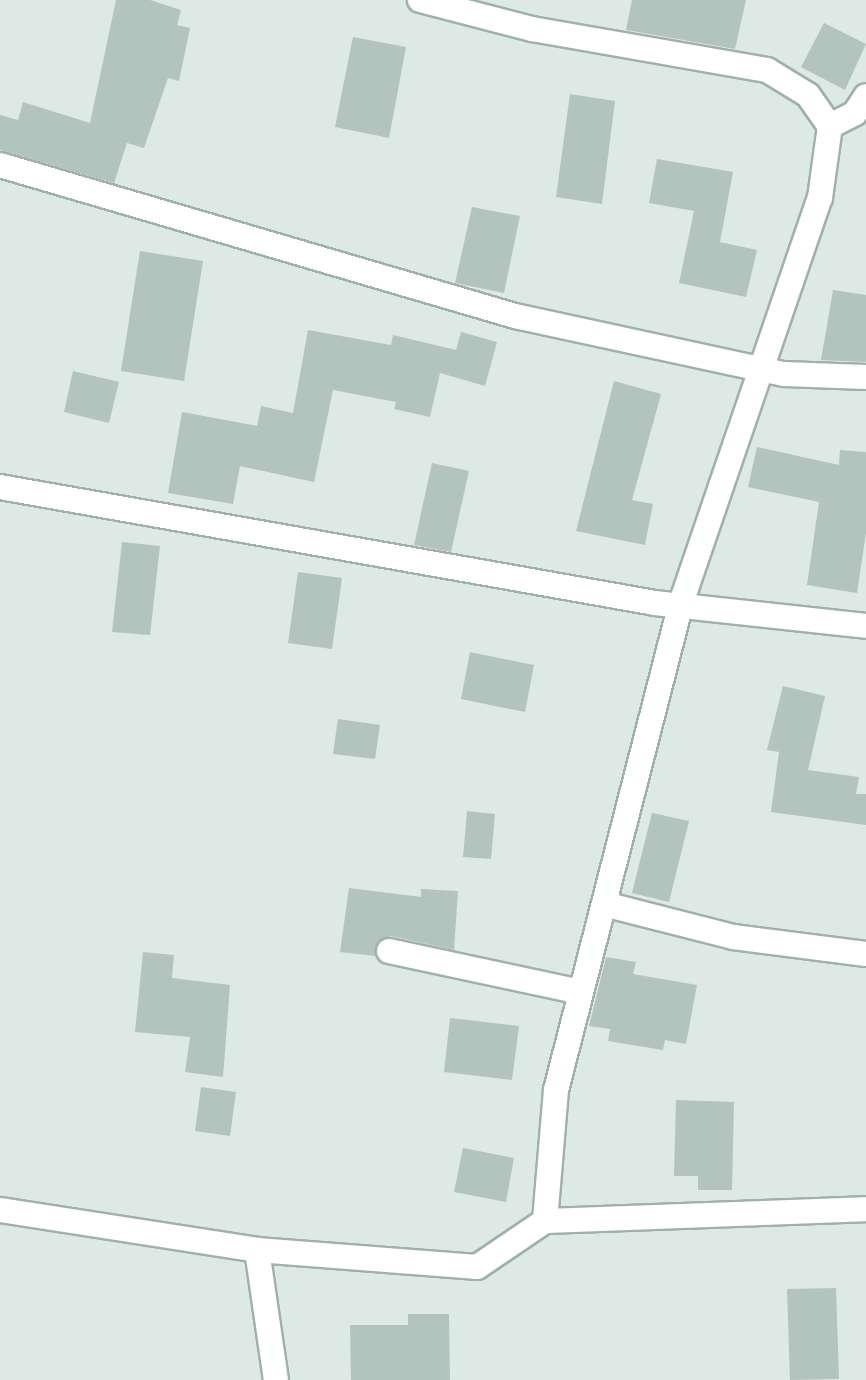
<!DOCTYPE html>
<style>
body{margin:0}
#map{position:relative;width:866px;height:1380px;overflow:hidden;background:#dde9e4;font-family:"DejaVu Sans",sans-serif}
div>[style]{position:absolute}
.building>*{inset:0;background:#b2c4bd}
.roads{filter:drop-shadow(2px 0 #a0b0ab) drop-shadow(-2px 0 #a0b0ab) drop-shadow(0 2px #a0b0ab) drop-shadow(0 -2px #a0b0ab)}
.street>*{height:24px;margin:-12px;padding:0 12px;transform-origin:12px;border-radius:12px;background:#fff}
span{translate:-50% -50%;white-space:nowrap;text-align:center;line-height:1.15;-webkit-text-stroke:7px #edf6f2;paint-order:stroke}
</style>
<div id="map">
<div class="building">
<div style="clip-path:polygon(116px 0,150px 0,181px 10px,177px 25px,190px 28px,179px 81px,168px 78px,144px 148px,127px 143px,114px 183px,0 150px,0 115px,18px 120px,23px 102px,90px 123px)"></div>
<div style="clip-path:polygon(632px 0,746px 0,735px 49px,626px 30px)"></div>
<div style="clip-path:polygon(824px 23px,866px 44px,845px 90px,801px 67px)"></div>
<div style="clip-path:polygon(353px 37px,406px 47px,389px 138px,335px 127px)"></div>
<div style="clip-path:polygon(570px 94px,615px 101px,602px 204px,556px 197px)"></div>
<div style="clip-path:polygon(657px 159px,733px 172px,720px 242px,757px 250px,746px 297px,679px 283px,694px 211px,649px 203px)"></div>
<div style="clip-path:polygon(472px 207px,520px 216px,504px 293px,455px 283px)"></div>
<div style="clip-path:polygon(140px 251px,203px 261px,184px 381px,121px 371px)"></div>
<div style="clip-path:polygon(833px 290px,866px 295px,866px 362px,821px 360px)"></div>
<div style="clip-path:polygon(308px 330px,391px 345px,393px 335px,456px 350px,461px 332px,497px 342px,485px 386px,440px 373px,430px 417px,394px 409px,396px 402px,333px 390px,314px 482px,240px 466px,233px 504px,168px 493px,182px 412px,257px 426px,261px 406px,293px 413px)"></div>
<div style="clip-path:polygon(73px 371px,119px 382px,109px 423px,64px 412px)"></div>
<div style="clip-path:polygon(614px 381px,661px 394px,632px 500px,653px 504px,645px 545px,576px 531px)"></div>
<div style="clip-path:polygon(757px 447px,839px 465px,840px 450px,866px 452px,866px 533px,857px 593px,807px 585px,819px 502px,748px 487px)"></div>
<div style="clip-path:polygon(432px 463px,469px 471px,451px 552px,414px 545px)"></div>
<div style="clip-path:polygon(122px 542px,160px 546px,150px 635px,112px 632px)"></div>
<div style="clip-path:polygon(298px 572px,342px 578px,332px 649px,288px 643px)"></div>
<div style="clip-path:polygon(470px 652px,534px 665px,525px 712px,461px 699px)"></div>
<div style="clip-path:polygon(783px 686px,825px 696px,808px 770px,859px 777px,856px 794px,866px 794px,866px 825px,771px 812px,779px 752px,767px 750px)"></div>
<div style="clip-path:polygon(338px 719px,380px 725px,375px 759px,333px 754px)"></div>
<div style="clip-path:polygon(467px 811px,495px 814px,491px 859px,463px 857px)"></div>
<div style="clip-path:polygon(652px 813px,689px 821px,669px 902px,632px 893px)"></div>
<div style="clip-path:polygon(349px 888px,421px 897px,421px 889px,458px 891px,454px 950px,391px 936px,377px 942px,375px 956px,340px 952px)"></div>
<div style="clip-path:polygon(143px 952px,174px 955px,172px 978px,230px 985px,223px 1077px,185px 1072px,190px 1037px,135px 1032px)"></div>
<div style="clip-path:polygon(606px 957px,636px 962px,633px 974px,697px 985px,686px 1044px,665px 1040px,663px 1050px,608px 1041px,610px 1029px,589px 1026px)"></div>
<div style="clip-path:polygon(450px 1018px,519px 1026px,512px 1080px,444px 1072px)"></div>
<div style="clip-path:polygon(201px 1087px,236px 1092px,230px 1136px,195px 1131px)"></div>
<div style="clip-path:polygon(676px 1100px,734px 1102px,732px 1190px,698px 1190px,698px 1176px,674px 1176px)"></div>
<div style="clip-path:polygon(463px 1148px,514px 1158px,506px 1202px,454px 1192px)"></div>
<div style="clip-path:polygon(836px 1288px,839px 1379px,790px 1380px,787px 1289px)"></div>
<div style="clip-path:polygon(408px 1314px,449px 1314px,450px 1380px,351px 1380px,350px 1325px,408px 1325px)"></div>
</div>
<div class="roads">
<div class="street">
<div style="left:420px;top:0;width:116px;rotate:14.5deg"></div>
<div style="left:532px;top:29px;width:239px;rotate:9.9deg"></div>
<div style="left:767px;top:70px;width:48px;rotate:31.4deg"></div>
<div style="left:808px;top:95px;width:38px;rotate:55deg"></div>
<div style="left:830px;top:126px;width:28px;rotate:-27deg"></div>
<div style="left:855px;top:113px;width:20px;rotate:-57deg"></div>
<div style="left:0;top:165px;width:537px;rotate:16.34deg"></div>
<div style="left:515px;top:316px;width:275px;rotate:12.2deg"></div>
<div style="left:784px;top:374px;width:82px;rotate:2.1deg"></div>
<div style="left:0;top:487px;width:665px;rotate:10.04deg"></div>
<div style="left:655px;top:603px;width:212px;rotate:6.2deg"></div>
<div style="left:604px;top:904px;width:133px;rotate:14.3deg"></div>
<div style="left:733px;top:937px;width:134px;rotate:7.3deg"></div>
<div style="left:389px;top:951px;width:196px;rotate:12.1deg"></div>
<div style="left:0;top:1210px;width:260px;rotate:8.8deg"></div>
<div style="left:257px;top:1250px;width:221px;rotate:4.4deg"></div>
<div style="left:477px;top:1267px;width:82px;rotate:-34.1deg"></div>
<div style="left:545px;top:1221px;width:321px;rotate:-2.1deg"></div>
<div style="left:545px;top:1221px;width:131px;rotate:-85.2deg"></div>
<div style="left:556px;top:1090px;width:500px;rotate:-75.6deg"></div>
<div style="left:680px;top:606px;width:431px;rotate:-71.1deg"></div>
<div style="left:820px;top:198px;width:73px;rotate:-82.1deg"></div>
<div style="left:257px;top:1250px;width:131px;rotate:81.7deg"></div>
</div>
</div>
</div>
